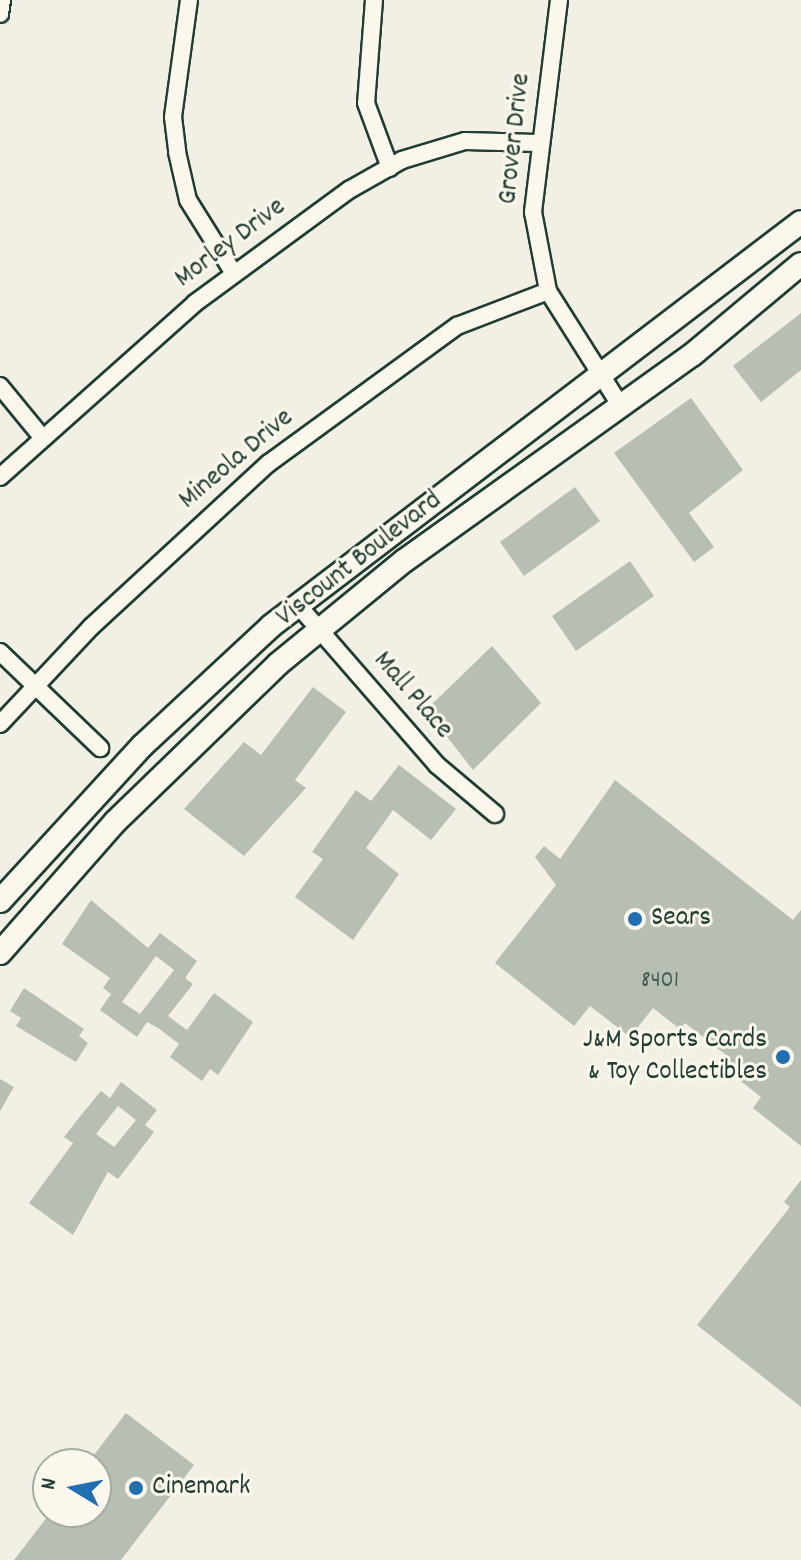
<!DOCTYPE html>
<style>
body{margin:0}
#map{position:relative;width:801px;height:1560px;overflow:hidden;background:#f2f0e5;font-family:Dekko,sans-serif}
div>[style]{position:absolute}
.building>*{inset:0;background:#b7beb3}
.roads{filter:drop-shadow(2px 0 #1f3d34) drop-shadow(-2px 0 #1f3d34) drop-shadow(0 2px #1f3d34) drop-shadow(0 -2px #1f3d34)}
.minor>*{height:16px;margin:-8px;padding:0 8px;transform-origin:8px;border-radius:8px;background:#fbf7ec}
.secondary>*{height:22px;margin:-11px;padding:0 11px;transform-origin:11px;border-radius:11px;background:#fbf7ec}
.dots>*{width:22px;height:22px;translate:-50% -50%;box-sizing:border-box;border:4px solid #fbf7ec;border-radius:50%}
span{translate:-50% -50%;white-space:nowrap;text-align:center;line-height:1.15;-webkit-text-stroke:6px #fbf7ec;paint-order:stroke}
.number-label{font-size:24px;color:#455d54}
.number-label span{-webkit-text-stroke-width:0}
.street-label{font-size:28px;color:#1f3d34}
.poi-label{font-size:28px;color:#1f3d34}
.left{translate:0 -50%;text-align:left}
.right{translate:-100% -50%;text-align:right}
.north{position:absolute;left:32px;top:1448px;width:80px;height:80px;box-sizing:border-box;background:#fbf7ec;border:2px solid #a3ada2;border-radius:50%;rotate:280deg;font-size:22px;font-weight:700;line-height:32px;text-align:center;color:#1f3d34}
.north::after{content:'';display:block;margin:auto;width:28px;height:36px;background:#1f6fb2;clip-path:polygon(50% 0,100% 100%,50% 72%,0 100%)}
</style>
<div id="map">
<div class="building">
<div style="clip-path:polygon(801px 313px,801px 370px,761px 402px,733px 366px)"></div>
<div style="clip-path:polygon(691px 398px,743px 470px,689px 513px,714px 547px,694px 562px,614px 453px)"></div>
<div style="clip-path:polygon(575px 487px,600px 521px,524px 576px,500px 542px)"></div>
<div style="clip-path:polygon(630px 561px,654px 596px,576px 651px,552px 616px)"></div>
<div style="clip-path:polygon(492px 646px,541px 703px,473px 770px,426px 710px)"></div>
<div style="clip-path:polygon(313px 687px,346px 712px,295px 780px,306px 788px,244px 856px,184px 809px,244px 742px,261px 755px)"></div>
<div style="clip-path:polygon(399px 765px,456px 809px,431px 840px,393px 810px,366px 848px,399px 874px,353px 940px,295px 897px,323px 859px,312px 852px,356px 790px,371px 801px)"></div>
<div style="clip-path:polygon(615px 780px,793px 920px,801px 910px,801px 1146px,753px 1108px,761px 1097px,723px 1067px,730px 1058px,685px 1023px,680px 1029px,653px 1008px,630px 1037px,590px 1006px,574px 1026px,495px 963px,556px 885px,535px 857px,544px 846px,560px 859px)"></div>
<div style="clip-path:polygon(evenodd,91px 900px,148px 948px,160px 933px,197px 961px,185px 978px,193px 984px,168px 1016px,187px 1030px,214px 993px,253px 1022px,218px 1075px,210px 1069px,202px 1081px,170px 1057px,179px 1044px,158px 1028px,147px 1022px,137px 1037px,100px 1010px,111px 994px,103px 988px,110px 978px,62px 944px,91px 900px,156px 956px,174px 970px,140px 1014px,122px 1002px,156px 956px)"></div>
<div style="clip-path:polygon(24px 988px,84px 1029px,79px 1036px,88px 1043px,76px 1062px,16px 1026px,21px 1018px,10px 1011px)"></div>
<div style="clip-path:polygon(0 1079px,14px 1087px,0 1111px)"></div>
<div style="clip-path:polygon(evenodd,121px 1082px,157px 1110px,145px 1125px,154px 1132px,118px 1179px,108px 1172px,73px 1235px,29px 1203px,73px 1143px,64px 1137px,78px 1119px,101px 1091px,110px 1098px,121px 1082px,118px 1106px,136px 1120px,114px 1147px,96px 1134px,118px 1106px)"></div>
<div style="clip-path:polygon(801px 1180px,801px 1407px,697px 1325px,790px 1207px,784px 1202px)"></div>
<div style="clip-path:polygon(126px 1413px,194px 1465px,121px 1560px,14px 1560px,51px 1512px,96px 1512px,96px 1464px,87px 1464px)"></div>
</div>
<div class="roads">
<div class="minor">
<div style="left:189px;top:0;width:118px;rotate:97.8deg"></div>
<div style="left:173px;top:117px;width:35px;rotate:83deg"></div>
<div style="left:177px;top:152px;width:49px;rotate:77.1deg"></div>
<div style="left:188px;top:200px;width:85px;rotate:58deg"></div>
<div style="left:374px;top:0;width:103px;rotate:94.4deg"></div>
<div style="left:366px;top:103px;width:69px;rotate:69.7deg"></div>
<div style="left:559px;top:0;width:214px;rotate:97deg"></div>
<div style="left:533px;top:212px;width:80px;rotate:79.2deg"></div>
<div style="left:548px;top:291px;width:135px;rotate:57.7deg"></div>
<div style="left:0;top:14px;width:14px;rotate:-82deg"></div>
<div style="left:0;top:386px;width:65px;rotate:50.6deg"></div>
<div style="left:0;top:477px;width:261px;rotate:-41.7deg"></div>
<div style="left:195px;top:303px;width:191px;rotate:-36.3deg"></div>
<div style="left:349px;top:190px;width:61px;rotate:-29.5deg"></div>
<div style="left:402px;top:160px;width:66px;rotate:-16.8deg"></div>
<div style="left:465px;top:141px;width:72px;rotate:1.6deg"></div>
<div style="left:297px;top:604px;width:213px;rotate:49deg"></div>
<div style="left:437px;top:765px;width:76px;rotate:40.2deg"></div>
<div style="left:0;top:652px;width:139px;rotate:43.8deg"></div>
<div style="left:0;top:724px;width:133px;rotate:-46.8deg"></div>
<div style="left:91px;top:627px;width:242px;rotate:-42.7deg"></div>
<div style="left:269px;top:463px;width:233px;rotate:-36.1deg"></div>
<div style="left:457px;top:326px;width:97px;rotate:-21deg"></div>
</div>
<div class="secondary">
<div style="left:0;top:901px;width:210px;rotate:-47.5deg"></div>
<div style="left:142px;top:746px;width:176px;rotate:-42.9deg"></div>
<div style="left:271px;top:626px;width:666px;rotate:-37.32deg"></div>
<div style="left:0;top:953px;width:174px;rotate:-48.7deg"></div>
<div style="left:115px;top:822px;width:227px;rotate:-44.1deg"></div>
<div style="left:278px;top:664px;width:163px;rotate:-39.3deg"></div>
<div style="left:404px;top:561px;width:354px;rotate:-35.6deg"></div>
<div style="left:692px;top:355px;width:142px;rotate:-39.9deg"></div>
</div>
</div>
<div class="dots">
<div style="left:635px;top:919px;background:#1f6fb2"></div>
<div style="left:783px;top:1057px;background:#1f6fb2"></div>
<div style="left:136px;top:1488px;background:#1f6fb2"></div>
</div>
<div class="number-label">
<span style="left:660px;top:982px">8401</span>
</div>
<div class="street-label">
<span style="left:516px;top:139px;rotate:-84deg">Grover Drive</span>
<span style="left:231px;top:244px;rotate:-37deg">Morley Drive</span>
<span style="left:237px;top:460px;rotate:-40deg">Mineola Drive</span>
<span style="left:360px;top:560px;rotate:-38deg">Viscount Boulevard</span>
<span style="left:412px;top:696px;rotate:49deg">Mall Place</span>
</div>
<div class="poi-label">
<span class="left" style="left:651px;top:919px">Sears</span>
<span class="right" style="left:767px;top:1057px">J&amp;M Sports Cards<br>&amp; Toy Collectibles</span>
<span class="left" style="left:152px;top:1488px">Cinemark</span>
</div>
<div class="north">N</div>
</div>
